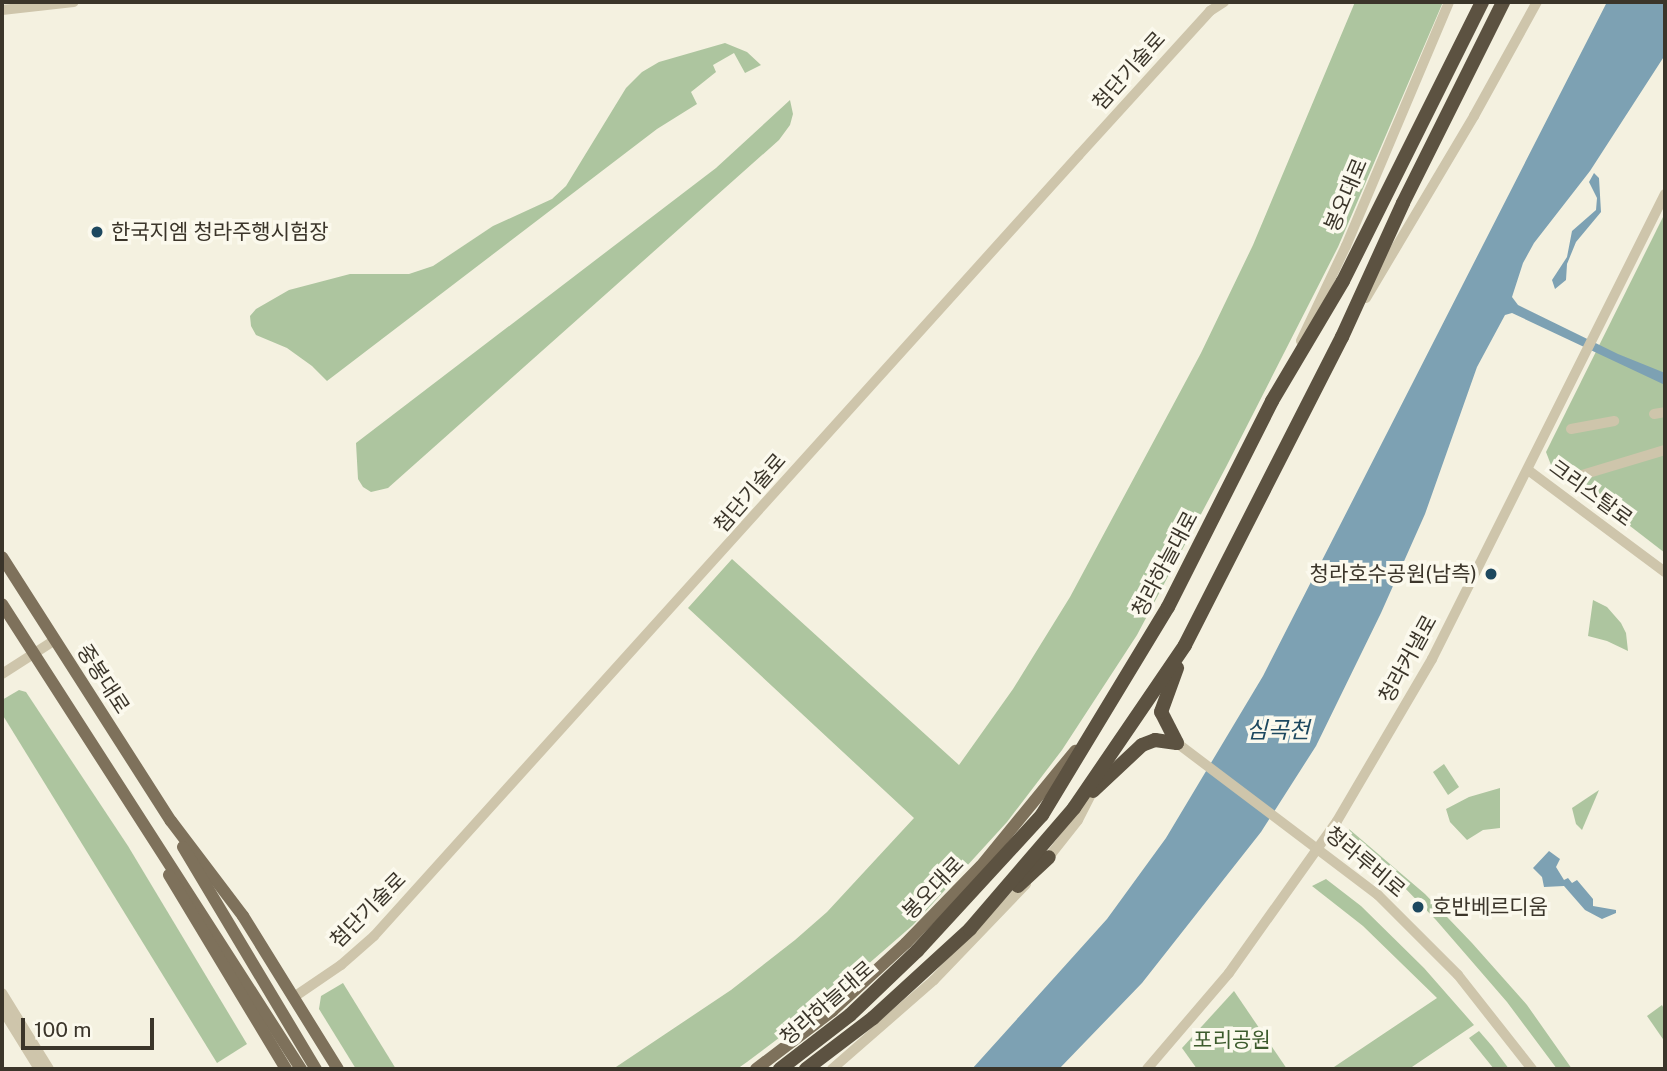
<!DOCTYPE html>
<meta charset="utf-8">
<style>
body{margin:0}
#map{position:relative;width:1667px;height:1071px;overflow:hidden;background:#f4f1e0;font-family:"Public Sans","Noto Sans KR",sans-serif}
div>[style]{position:absolute}
.green>*{inset:0;background:#adc59f}
.water>*{inset:0;background:#7da1b3}
.minor>*{height:10px;margin:-5px;padding:0 5px;transform-origin:5px;border-radius:5px;background:#cec5ab}
.major>*{height:12px;margin:-6px;padding:0 6px;transform-origin:6px;border-radius:6px;background:#7e715b}
.highway>*{height:14px;margin:-7px;padding:0 7px;transform-origin:7px;border-radius:7px;background:#5c5241}
.dots>*{width:19px;height:19px;translate:-50% -50%;box-sizing:border-box;border:4px solid #fbf9ed;border-radius:50%}
span{translate:-50% -50%;white-space:nowrap;text-align:center;line-height:1.15;-webkit-text-stroke:7px #fbf9ed;paint-order:stroke}
.street-label{font-size:21px;color:#3b352a}
.poi-label{font-size:21px;color:#3b352a}
.left{translate:0 -50%;text-align:left}
.right{translate:-100% -50%;text-align:right}
.park-label{font-size:21px;color:#3c5b2d}
.water-label{font-size:23px;color:#1d485f;font-style:italic}
.frame{position:absolute;inset:0;border:4px solid #3b352a;pointer-events:none}
.scale{position:absolute;left:21px;top:1018px;width:133px;height:32px;box-sizing:border-box;border:4px solid #3b352a;border-top:0;padding-left:9px;font-size:21px;line-height:24px;white-space:nowrap;color:#3b352a;-webkit-text-stroke:5px #fbf9ed;paint-order:stroke}
</style>
<div id="map">
<div class="green">
<div style="clip-path:polygon(1355px 2px,1443px 2px,1338px 247px,1226px 467px,1137px 635px,1062px 750px,1007px 822px,913px 925px,812px 1013px,747px 1062px,737px 1069px,613px 1069px,731px 990px,795px 940px,827px 912px,914px 818px,688px 608px,732px 559px,959px 765px,1013px 689px,1070px 597px,1201px 353px,1253px 245px)"></div>
<div style="clip-path:polygon(725px 43px,747px 52px,761px 65px,745px 73px,734px 53px,713px 65px,716px 72px,691px 92px,697px 104px,657px 129px,327px 381px,312px 366px,287px 348px,256px 335px,251px 326px,250px 316px,256px 309px,289px 290px,350px 274px,409px 274px,433px 266px,493px 226px,552px 199px,566px 186px,626px 88px,642px 72px,659px 62px)"></div>
<div style="clip-path:polygon(790px 100px,793px 114px,790px 125px,779px 140px,388px 488px,371px 492px,363px 487px,358px 479px,356px 443px,716px 168px)"></div>
<div style="clip-path:polygon(1665px 213px,1665px 553px,1551px 465px,1546px 452px)"></div>
<div style="clip-path:polygon(1593px 600px,1607px 607px,1621px 623px,1626px 633px,1628px 651px,1607px 641px,1588px 636px)"></div>
<div style="clip-path:polygon(19px 690px,26px 692px,128px 846px,247px 1044px,217px 1063px,2px 714px,2px 700px)"></div>
<div style="clip-path:polygon(1444px 764px,1459px 787px,1448px 795px,1433px 772px)"></div>
<div style="clip-path:polygon(1500px 788px,1500px 828px,1483px 830px,1467px 840px,1450px 822px,1446px 809px,1469px 797px)"></div>
<div style="clip-path:polygon(1599px 790px,1582px 830px,1576px 824px,1572px 808px)"></div>
<div style="clip-path:polygon(1349px 829px,1425px 894px,1472px 943px,1527px 1005px,1572px 1069px,1557px 1069px,1507px 1002px,1436px 920px,1400px 883px,1351px 842px)"></div>
<div style="clip-path:polygon(1326px 879px,1361px 906px,1424px 968px,1474px 1025px,1409px 1069px,1331px 1069px,1437px 998px,1363px 926px,1312px 886px)"></div>
<div style="clip-path:polygon(343px 983px,396px 1069px,356px 1069px,319px 1009px,321px 996px)"></div>
<div style="clip-path:polygon(1234px 991px,1287px 1069px,1197px 1069px,1182px 1048px)"></div>
<div style="clip-path:polygon(1662px 1005px,1665px 1011px,1665px 1042px,1647px 1016px)"></div>
<div style="clip-path:polygon(1479px 1031px,1492px 1046px,1509px 1069px,1494px 1069px,1469px 1038px)"></div>
</div>
<div class="water">
<div style="clip-path:polygon(1607px 2px,1665px 2px,1665px 55px,1590px 171px,1534px 243px,1523px 263px,1512px 297px,1518px 305px,1618px 354px,1665px 373px,1665px 385px,1512px 313px,1505px 315px,1477px 367px,1425px 514px,1381px 613px,1316px 746px,1261px 832px,1142px 983px,1059px 1069px,972px 1069px,1107px 919px,1166px 838px,1263px 676px)"></div>
<div style="clip-path:polygon(1594px 173px,1599px 178px,1601px 212px,1576px 242px,1567px 264px,1566px 280px,1555px 289px,1552px 280px,1567px 257px,1572px 231px,1596px 210px,1597px 198px,1589px 182px)"></div>
<div style="clip-path:polygon(1549px 851px,1560px 859px,1556px 867px,1564px 880px,1568px 878px,1572px 883px,1577px 880px,1593px 899px,1593px 906px,1616px 910px,1616px 913px,1602px 919px,1585px 910px,1564px 886px,1544px 887px,1542px 877px,1533px 868px)"></div>
</div>
<div class="minor">
<div style="left:2px;top:10px;width:72px;rotate:-6.3deg"></div>
<div style="left:1366px;top:298px;width:212px;rotate:-59.3deg"></div>
<div style="left:1474px;top:116px;width:130px;rotate:-61.1deg"></div>
<div style="left:1301px;top:341px;width:105px;rotate:-64.7deg"></div>
<div style="left:1346px;top:246px;width:265px;rotate:-67.1deg"></div>
<div style="left:1654px;top:414px;width:11px;rotate:-10deg"></div>
<div style="left:1571px;top:429px;width:44px;rotate:-10.5deg"></div>
<div style="left:1528px;top:470px;width:171px;rotate:36.7deg"></div>
<div style="left:1582px;top:475px;width:87px;rotate:-16.8deg"></div>
<div style="left:2px;top:674px;width:63px;rotate:-32.7deg"></div>
<div style="left:1177px;top:743px;width:252px;rotate:37.1deg"></div>
<div style="left:1378px;top:895px;width:113px;rotate:45deg"></div>
<div style="left:1458px;top:975px;width:120px;rotate:51.8deg"></div>
<div style="left:1045px;top:862px;width:53px;rotate:-51.8deg"></div>
<div style="left:1078px;top:820px;width:37px;rotate:-63deg"></div>
<div style="left:2px;top:993px;width:89px;rotate:58.3deg"></div>
<div style="left:294px;top:997px;width:57px;rotate:-34.2deg"></div>
<div style="left:341px;top:965px;width:44px;rotate:-41.3deg"></div>
<div style="left:374px;top:936px;width:1052px;rotate:-47.93deg"></div>
<div style="left:1079px;top:155px;width:195px;rotate:-47.7deg"></div>
<div style="left:1210px;top:11px;width:17px;rotate:-33deg"></div>
<div style="left:2px;top:1009px;width:70px;rotate:58.3deg"></div>
<div style="left:832px;top:1069px;width:135px;rotate:-41.1deg"></div>
<div style="left:934px;top:980px;width:133px;rotate:-46.2deg"></div>
<div style="left:1147px;top:1069px;width:126px;rotate:-49.5deg"></div>
<div style="left:1229px;top:973px;width:186px;rotate:-54.6deg"></div>
<div style="left:1337px;top:821px;width:188px;rotate:-59.6deg"></div>
<div style="left:1432px;top:659px;width:520px;rotate:-63.39deg"></div>
</div>
<div class="major">
<div style="left:2px;top:557px;width:313px;rotate:57.4deg"></div>
<div style="left:171px;top:821px;width:119px;rotate:52.8deg"></div>
<div style="left:243px;top:916px;width:180px;rotate:58.2deg"></div>
<div style="left:2px;top:604px;width:553px;rotate:57.26deg"></div>
<div style="left:183px;top:847px;width:259px;rotate:59.1deg"></div>
<div style="left:169px;top:875px;width:227px;rotate:58.9deg"></div>
<div style="left:756px;top:1069px;width:96px;rotate:-37.3deg"></div>
<div style="left:832px;top:1011px;width:100px;rotate:-42.6deg"></div>
<div style="left:906px;top:943px;width:107px;rotate:-45.8deg"></div>
<div style="left:981px;top:866px;width:149px;rotate:-50.7deg"></div>
</div>
<div class="highway">
<div style="left:1093px;top:791px;width:67px;rotate:-43.2deg"></div>
<div style="left:1142px;top:745px;width:14px;rotate:-21deg"></div>
<div style="left:1155px;top:740px;width:22px;rotate:8deg"></div>
<div style="left:1177px;top:743px;width:35px;rotate:-117deg"></div>
<div style="left:1161px;top:712px;width:47px;rotate:-70deg"></div>
<div style="left:1018px;top:886px;width:42px;rotate:-43.1deg"></div>
<div style="left:780px;top:1069px;width:88px;rotate:-37.6deg"></div>
<div style="left:850px;top:1015px;width:93px;rotate:-43.7deg"></div>
<div style="left:917px;top:951px;width:185px;rotate:-47.4deg"></div>
<div style="left:1042px;top:815px;width:243px;rotate:-58.8deg"></div>
<div style="left:1168px;top:607px;width:231px;rotate:-63.2deg"></div>
<div style="left:1272px;top:401px;width:139px;rotate:-59.4deg"></div>
<div style="left:1343px;top:281px;width:312px;rotate:-63.5deg"></div>
<div style="left:806px;top:1069px;width:84px;rotate:-37.3deg"></div>
<div style="left:873px;top:1018px;width:132px;rotate:-42.5deg"></div>
<div style="left:970px;top:929px;width:160px;rotate:-49.3deg"></div>
<div style="left:1074px;top:808px;width:197px;rotate:-55.7deg"></div>
<div style="left:1185px;top:645px;width:346px;rotate:-63deg"></div>
<div style="left:1342px;top:337px;width:147px;rotate:-65.5deg"></div>
<div style="left:1403px;top:203px;width:225px;rotate:-63.5deg"></div>
</div>
<div class="dots">
<div style="left:97px;top:232px;background:#1d485f"></div>
<div style="left:1491px;top:574px;background:#1d485f"></div>
<div style="left:1418px;top:907px;background:#1d485f"></div>
</div>
<div class="street-label">
<span style="left:1129px;top:71px;rotate:-48deg">첨단기술로</span>
<span style="left:1346px;top:195px;rotate:-67deg">봉오대로</span>
<span style="left:750px;top:493px;rotate:-49deg">첨단기술로</span>
<span style="left:1591px;top:493px;rotate:36deg">크리스탈로</span>
<span style="left:1165px;top:564px;rotate:-62deg">청라하늘대로</span>
<span style="left:1408px;top:659px;rotate:-61deg">청라커낼로</span>
<span style="left:103px;top:679px;rotate:57deg">중봉대로</span>
<span style="left:1365px;top:862px;rotate:40deg">청라루비로</span>
<span style="left:933px;top:888px;rotate:-46deg">봉오대로</span>
<span style="left:368px;top:910px;rotate:-45deg">첨단기술로</span>
<span style="left:827px;top:1003px;rotate:-41deg">청라하늘대로</span>
</div>
<div class="poi-label">
<span class="left" style="left:111px;top:232px">한국지엠 청라주행시험장</span>
<span class="right" style="left:1477px;top:574px">청라호수공원(남측)</span>
<span class="left" style="left:1432px;top:907px">호반베르디움</span>
</div>
<div class="park-label">
<span style="left:1232px;top:1040px">포리공원</span>
</div>
<div class="water-label">
<span style="left:1278px;top:730px">심곡천</span>
</div>
<div class="frame"></div>
<div class="scale">100 m</div>
</div>
